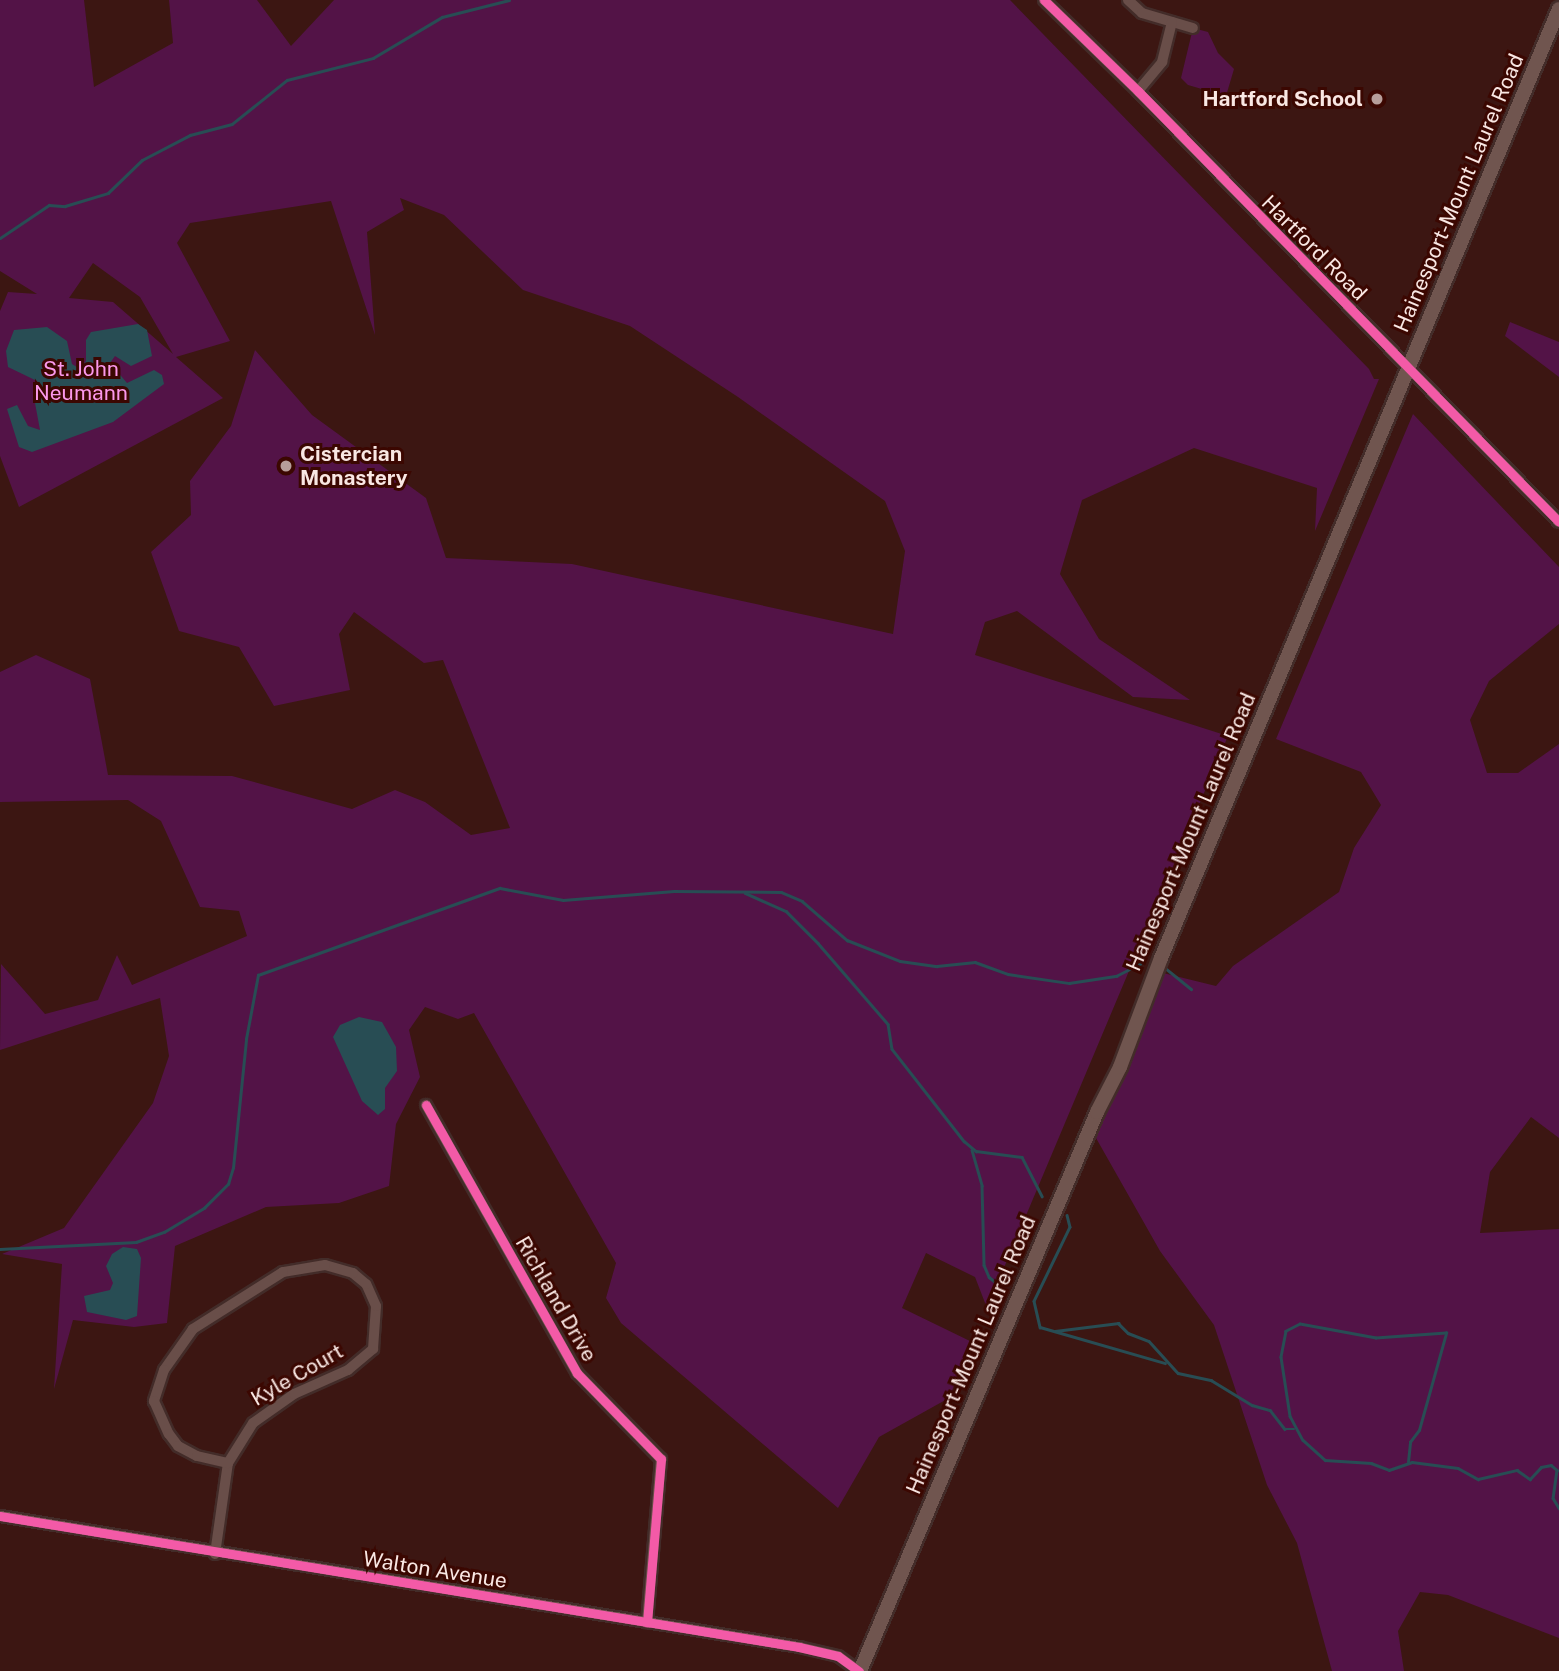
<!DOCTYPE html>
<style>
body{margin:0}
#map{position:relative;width:1559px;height:1671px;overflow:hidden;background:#3c1612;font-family:"Public Sans",sans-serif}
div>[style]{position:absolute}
.green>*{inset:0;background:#531347}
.water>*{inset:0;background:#284d54}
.stream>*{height:2.5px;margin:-1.25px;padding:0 1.25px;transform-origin:1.25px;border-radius:1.25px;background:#284d54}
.roads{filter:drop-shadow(2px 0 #432c29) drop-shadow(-2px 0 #432c29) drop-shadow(0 2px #432c29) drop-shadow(0 -2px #432c29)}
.minor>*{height:10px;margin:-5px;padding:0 5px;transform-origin:5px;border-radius:5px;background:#694e49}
.major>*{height:14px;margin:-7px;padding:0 7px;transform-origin:7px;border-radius:7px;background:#70554f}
.cycleway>*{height:9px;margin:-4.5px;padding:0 4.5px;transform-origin:4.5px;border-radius:4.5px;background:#f35aa7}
.dots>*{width:19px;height:19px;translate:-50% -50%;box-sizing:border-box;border:4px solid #3b0701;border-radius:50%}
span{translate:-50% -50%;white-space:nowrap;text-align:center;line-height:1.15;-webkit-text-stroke:6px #3b0701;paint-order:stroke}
.poi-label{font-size:21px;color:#f9e7e3;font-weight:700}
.right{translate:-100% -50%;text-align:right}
.left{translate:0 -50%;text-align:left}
.street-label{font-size:21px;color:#f9e7e3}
.park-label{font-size:21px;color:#fb98eb}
</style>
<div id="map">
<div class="green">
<div style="clip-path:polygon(evenodd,0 0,84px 0,94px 87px,173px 43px,169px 0,257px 0,291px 46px,334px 0,1010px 0,1369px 369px,1374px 379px,1379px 379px,1315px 531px,1317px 488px,1194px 448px,1082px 500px,1060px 574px,1099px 639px,1190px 700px,1133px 697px,1017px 611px,985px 622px,975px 655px,1228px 736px,987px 1308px,975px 1277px,926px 1253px,902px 1308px,972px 1342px,949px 1398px,879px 1437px,838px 1508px,621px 1323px,606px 1298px,616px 1263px,474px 1013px,458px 1019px,425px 1007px,409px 1030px,420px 1077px,396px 1124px,389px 1186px,339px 1203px,266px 1207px,175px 1246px,167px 1323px,134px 1327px,73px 1320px,54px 1389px,62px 1264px,2px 1254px,64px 1228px,153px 1103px,169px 1056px,160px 998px,0 1050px,1px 964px,45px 1014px,98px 1000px,117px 955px,132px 985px,247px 936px,239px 911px,200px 907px,161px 821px,128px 800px,0 802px,0 672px,36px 655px,90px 679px,108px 775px,232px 776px,352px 809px,395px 790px,425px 802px,471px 835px,510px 828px,443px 660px,424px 663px,354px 612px,339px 634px,350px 690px,274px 706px,239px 647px,179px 631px,151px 552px,191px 515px,190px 481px,231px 426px,255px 350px,312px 415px,426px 498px,446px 558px,572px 564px,893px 634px,905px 551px,885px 501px,738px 397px,630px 326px,523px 290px,444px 215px,400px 198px,404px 210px,367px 232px,375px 335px,331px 201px,190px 223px,177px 243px,230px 341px,176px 357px,223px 398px,19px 507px,0 456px,0 311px,8px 292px,37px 294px,0 271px,0 0,93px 263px,140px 297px,173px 354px,113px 302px,69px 298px,93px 263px)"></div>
<div style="clip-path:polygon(1193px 28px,1208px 32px,1218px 53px,1234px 69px,1226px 96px,1188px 85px,1181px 78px)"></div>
<div style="clip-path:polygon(1510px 322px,1559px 342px,1559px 377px,1505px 336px)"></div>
<div style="clip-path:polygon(1413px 414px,1559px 567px,1559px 624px,1489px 681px,1470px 720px,1487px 773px,1518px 773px,1559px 744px,1559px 1138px,1531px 1117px,1490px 1172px,1480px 1233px,1559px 1229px,1559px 1638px,1448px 1595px,1420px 1592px,1398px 1631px,1404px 1671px,1332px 1671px,1297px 1543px,1267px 1485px,1214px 1325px,1160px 1251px,1096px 1138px,1159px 972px,1216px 986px,1233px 966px,1339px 892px,1354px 848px,1381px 805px,1361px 772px,1276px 739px)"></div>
</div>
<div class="water">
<div style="clip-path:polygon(138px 324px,147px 330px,152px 356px,131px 366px,115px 356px,110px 363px,127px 383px,154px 370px,162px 375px,164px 384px,113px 422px,32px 452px,19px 447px,7px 409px,17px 405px,28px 426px,40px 430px,35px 403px,42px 389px,37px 381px,8px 367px,6px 351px,14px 330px,47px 327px,67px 341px,72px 364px,80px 369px,86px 361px,86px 340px,91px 332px)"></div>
<div style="clip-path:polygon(359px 1017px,382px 1022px,396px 1047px,397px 1071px,385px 1088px,385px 1109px,378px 1115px,362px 1101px,333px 1037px,340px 1025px)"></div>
<div style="clip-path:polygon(123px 1247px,137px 1249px,141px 1258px,137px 1316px,126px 1320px,87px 1312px,84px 1296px,110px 1290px,113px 1283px,106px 1266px,112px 1254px)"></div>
</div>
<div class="stream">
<div style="left:0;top:238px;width:59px;rotate:-34deg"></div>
<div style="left:49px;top:205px;width:16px;rotate:4deg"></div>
<div style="left:65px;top:206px;width:45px;rotate:-16.8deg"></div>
<div style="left:108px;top:193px;width:47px;rotate:-44.1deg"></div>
<div style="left:142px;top:160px;width:54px;rotate:-27.5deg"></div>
<div style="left:190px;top:135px;width:43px;rotate:-14.7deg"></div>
<div style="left:232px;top:124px;width:70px;rotate:-38.7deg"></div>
<div style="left:287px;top:80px;width:89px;rotate:-14.3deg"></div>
<div style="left:373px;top:58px;width:80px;rotate:-30.7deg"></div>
<div style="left:442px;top:17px;width:69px;rotate:-14.2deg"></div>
<div style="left:745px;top:893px;width:45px;rotate:23.7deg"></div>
<div style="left:786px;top:911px;width:45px;rotate:45deg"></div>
<div style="left:818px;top:943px;width:107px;rotate:49.2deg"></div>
<div style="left:888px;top:1024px;width:25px;rotate:81deg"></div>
<div style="left:892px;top:1049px;width:117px;rotate:52deg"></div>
<div style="left:964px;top:1141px;width:16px;rotate:40deg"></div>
<div style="left:976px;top:1151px;width:46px;rotate:7.4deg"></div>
<div style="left:1022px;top:1157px;width:44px;rotate:62.9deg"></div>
<div style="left:1164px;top:967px;width:35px;rotate:39deg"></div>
<div style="left:972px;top:1150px;width:37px;rotate:74deg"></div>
<div style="left:982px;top:1186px;width:79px;rotate:88.5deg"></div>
<div style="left:984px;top:1265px;width:13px;rotate:67deg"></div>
<div style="left:989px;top:1277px;width:18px;rotate:38deg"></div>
<div style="left:1067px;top:1215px;width:12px;rotate:76deg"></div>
<div style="left:1070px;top:1227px;width:82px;rotate:115.9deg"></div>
<div style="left:1034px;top:1301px;width:27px;rotate:77deg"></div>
<div style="left:1040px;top:1327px;width:130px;rotate:16.1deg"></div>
<div style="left:0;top:1249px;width:136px;rotate:-2.9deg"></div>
<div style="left:136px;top:1242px;width:30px;rotate:-20deg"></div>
<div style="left:164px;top:1232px;width:47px;rotate:-31deg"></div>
<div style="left:204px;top:1208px;width:34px;rotate:-45deg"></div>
<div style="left:228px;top:1184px;width:17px;rotate:-73deg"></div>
<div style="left:233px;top:1168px;width:130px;rotate:-84.2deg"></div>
<div style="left:246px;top:1039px;width:65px;rotate:-79.4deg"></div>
<div style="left:258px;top:975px;width:257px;rotate:-19.8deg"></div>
<div style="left:500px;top:888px;width:64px;rotate:10.8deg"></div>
<div style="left:563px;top:900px;width:111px;rotate:-4.6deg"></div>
<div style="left:674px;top:891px;width:107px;rotate:0.5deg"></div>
<div style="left:781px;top:892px;width:23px;rotate:23deg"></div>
<div style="left:802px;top:901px;width:60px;rotate:40.9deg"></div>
<div style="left:847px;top:940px;width:57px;rotate:21.6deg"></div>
<div style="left:900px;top:961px;width:37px;rotate:8deg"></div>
<div style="left:937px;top:966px;width:38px;rotate:-6deg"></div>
<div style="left:975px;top:962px;width:35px;rotate:20deg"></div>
<div style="left:1008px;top:974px;width:62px;rotate:8.4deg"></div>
<div style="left:1069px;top:983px;width:48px;rotate:-8.5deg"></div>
<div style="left:1116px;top:976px;width:27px;rotate:-27deg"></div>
<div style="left:1055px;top:1331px;width:64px;rotate:-7.2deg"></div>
<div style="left:1118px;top:1323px;width:14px;rotate:45deg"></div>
<div style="left:1128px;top:1333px;width:22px;rotate:21deg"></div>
<div style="left:1149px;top:1341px;width:43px;rotate:47.8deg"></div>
<div style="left:1178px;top:1373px;width:34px;rotate:12deg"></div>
<div style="left:1211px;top:1380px;width:48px;rotate:31.4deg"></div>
<div style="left:1252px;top:1405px;width:19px;rotate:16deg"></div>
<div style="left:1270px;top:1410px;width:24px;rotate:52deg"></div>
<div style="left:1285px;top:1429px;width:9px"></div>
<div style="left:1408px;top:1462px;width:20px;rotate:-84deg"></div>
<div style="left:1410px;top:1442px;width:15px;rotate:-53deg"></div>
<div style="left:1419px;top:1430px;width:101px;rotate:-74.4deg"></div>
<div style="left:1446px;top:1333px;width:70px;rotate:175.9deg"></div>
<div style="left:1376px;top:1338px;width:77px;rotate:-169.6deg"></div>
<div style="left:1300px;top:1324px;width:16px;rotate:153deg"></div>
<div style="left:1286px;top:1331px;width:26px;rotate:101deg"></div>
<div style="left:1281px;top:1357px;width:60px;rotate:81.3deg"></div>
<div style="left:1290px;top:1416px;width:27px;rotate:62deg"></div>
<div style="left:1303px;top:1440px;width:30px;rotate:42deg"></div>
<div style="left:1325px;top:1460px;width:46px;rotate:3.7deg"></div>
<div style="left:1371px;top:1463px;width:19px;rotate:21deg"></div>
<div style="left:1389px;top:1470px;width:24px;rotate:-19deg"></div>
<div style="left:1412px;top:1462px;width:46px;rotate:7.4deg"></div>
<div style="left:1458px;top:1468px;width:23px;rotate:29deg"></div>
<div style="left:1478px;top:1479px;width:40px;rotate:-13deg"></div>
<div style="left:1517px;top:1470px;width:16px;rotate:35deg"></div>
<div style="left:1530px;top:1479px;width:16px;rotate:-47deg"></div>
<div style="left:1541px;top:1467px;width:10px;rotate:-11deg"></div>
<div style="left:1551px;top:1465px;width:8px;rotate:40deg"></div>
<div style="left:1557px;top:1470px;width:28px;rotate:98deg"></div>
<div style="left:1553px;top:1498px;width:12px;rotate:59deg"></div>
</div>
<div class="roads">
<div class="minor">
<div style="left:1044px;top:0;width:131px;rotate:44.1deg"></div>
<div style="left:1138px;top:91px;width:602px;rotate:45.67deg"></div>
<div style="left:1128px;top:0;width:19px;rotate:43deg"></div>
<div style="left:1142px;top:13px;width:53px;rotate:16.4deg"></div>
<div style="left:1138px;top:91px;width:38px;rotate:-50deg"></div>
<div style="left:1162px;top:62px;width:41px;rotate:-76deg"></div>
<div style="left:426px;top:1105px;width:308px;rotate:60.6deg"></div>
<div style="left:577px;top:1373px;width:120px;rotate:45.7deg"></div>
<div style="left:661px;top:1459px;width:164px;rotate:94.9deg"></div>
<div style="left:0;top:1516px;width:810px;rotate:9.31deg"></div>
<div style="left:799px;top:1647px;width:40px;rotate:13deg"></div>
<div style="left:838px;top:1656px;width:26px;rotate:36deg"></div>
<div style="left:215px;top:1554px;width:92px;rotate:-81.9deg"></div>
<div style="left:228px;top:1463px;width:47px;rotate:-58deg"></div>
<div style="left:253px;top:1423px;width:50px;rotate:-35.3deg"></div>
<div style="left:294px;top:1394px;width:59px;rotate:-24deg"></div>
<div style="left:348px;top:1370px;width:33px;rotate:-40deg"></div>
<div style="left:373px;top:1349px;width:43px;rotate:-86deg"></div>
<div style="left:376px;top:1306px;width:24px;rotate:-114deg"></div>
<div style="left:366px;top:1284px;width:17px;rotate:-140deg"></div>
<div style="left:353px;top:1273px;width:29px;rotate:-164deg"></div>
<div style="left:325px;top:1265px;width:43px;rotate:170.5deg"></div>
<div style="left:283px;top:1272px;width:107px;rotate:147.7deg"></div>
<div style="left:193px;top:1329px;width:50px;rotate:125.3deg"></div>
<div style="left:164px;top:1370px;width:33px;rotate:108deg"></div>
<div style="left:154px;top:1401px;width:36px;rotate:66deg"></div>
<div style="left:169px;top:1434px;width:15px;rotate:53deg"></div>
<div style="left:178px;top:1446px;width:21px;rotate:28deg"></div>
<div style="left:197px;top:1456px;width:32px;rotate:13deg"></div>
</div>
<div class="major">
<div style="left:860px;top:1671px;width:607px;rotate:-67.02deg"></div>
<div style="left:1097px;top:1112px;width:51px;rotate:-62.9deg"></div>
<div style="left:1120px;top:1067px;width:116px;rotate:-69.4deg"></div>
<div style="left:1161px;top:958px;width:1029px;rotate:-67.25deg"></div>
</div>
</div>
<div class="cycleway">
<div style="left:1044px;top:0;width:131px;rotate:44.1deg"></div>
<div style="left:1138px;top:91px;width:602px;rotate:45.67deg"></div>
<div style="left:426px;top:1105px;width:308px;rotate:60.6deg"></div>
<div style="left:577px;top:1373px;width:120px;rotate:45.7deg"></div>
<div style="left:661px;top:1459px;width:164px;rotate:94.9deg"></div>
<div style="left:0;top:1516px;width:810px;rotate:9.31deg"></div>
<div style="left:799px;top:1647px;width:40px;rotate:13deg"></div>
<div style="left:838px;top:1656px;width:26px;rotate:36deg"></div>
</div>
<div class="dots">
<div style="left:1377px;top:99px;background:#b79e9a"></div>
<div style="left:286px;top:466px;background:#b79e9a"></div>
</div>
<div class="poi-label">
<span class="right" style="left:1363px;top:99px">Hartford School</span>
<span class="left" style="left:300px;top:466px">Cistercian<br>Monastery</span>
</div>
<div class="street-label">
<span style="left:1459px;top:193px;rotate:-67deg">Hainesport-Mount Laurel Road</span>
<span style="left:1314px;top:248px;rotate:45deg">Hartford Road</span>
<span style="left:1191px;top:832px;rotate:-67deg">Hainesport-Mount Laurel Road</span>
<span style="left:556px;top:1299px;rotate:60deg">Richland Drive</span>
<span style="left:971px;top:1355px;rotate:-67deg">Hainesport-Mount Laurel Road</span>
<span style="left:297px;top:1375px;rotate:-30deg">Kyle Court</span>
<span style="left:435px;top:1570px;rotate:9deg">Walton Avenue</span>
</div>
<div class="park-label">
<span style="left:81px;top:381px">St. John<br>Neumann</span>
</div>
</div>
